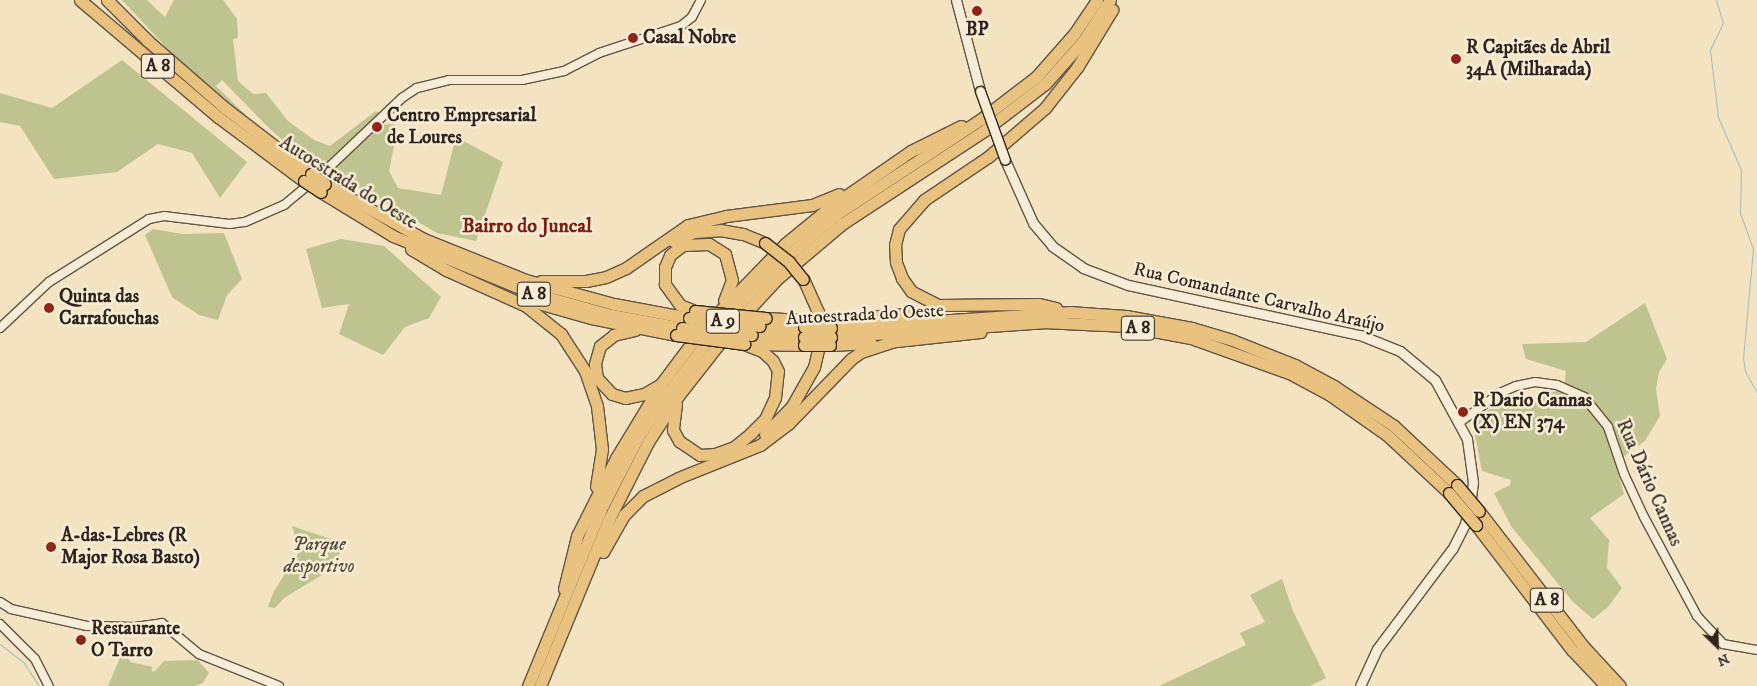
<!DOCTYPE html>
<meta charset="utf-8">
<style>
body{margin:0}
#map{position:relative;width:1757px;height:686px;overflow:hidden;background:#f3e3c0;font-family:"IM FELL DW Pica",serif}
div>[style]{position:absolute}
.green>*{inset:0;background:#bfc38f}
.stream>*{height:1px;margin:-0.5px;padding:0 0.5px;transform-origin:0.5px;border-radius:0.5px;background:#9fbcbc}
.roads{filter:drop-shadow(1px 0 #625446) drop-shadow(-1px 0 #625446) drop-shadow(0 1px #625446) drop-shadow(0 -1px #625446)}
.tertiary>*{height:8px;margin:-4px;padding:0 4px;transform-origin:4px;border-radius:4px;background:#f7edd6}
.secondary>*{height:9px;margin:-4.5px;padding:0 4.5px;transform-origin:4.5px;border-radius:4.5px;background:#f7edd6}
.motorway>*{height:11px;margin:-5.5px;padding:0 5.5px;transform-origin:5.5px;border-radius:5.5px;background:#eac280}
.bridges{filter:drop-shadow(1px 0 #31241d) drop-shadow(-1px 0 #31241d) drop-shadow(0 1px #31241d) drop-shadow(0 -1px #31241d)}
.secondary-bridge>*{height:9px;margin:-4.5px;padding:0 4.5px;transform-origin:4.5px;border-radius:4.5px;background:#f7edd6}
.motorway-bridge>*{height:11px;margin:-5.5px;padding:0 5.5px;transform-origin:5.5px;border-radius:5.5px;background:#eac280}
.dots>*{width:14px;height:14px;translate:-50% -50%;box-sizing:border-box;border:2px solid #f7edd6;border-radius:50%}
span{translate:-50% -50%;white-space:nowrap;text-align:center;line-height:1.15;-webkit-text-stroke:5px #f7edd6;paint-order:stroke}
.shield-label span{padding:1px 4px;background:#f7edd6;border:1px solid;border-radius:4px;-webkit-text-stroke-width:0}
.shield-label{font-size:18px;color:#31241d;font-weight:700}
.poi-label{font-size:19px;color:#31241d;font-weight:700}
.left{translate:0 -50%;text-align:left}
.street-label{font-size:19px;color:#31241d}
.park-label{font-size:19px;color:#544c3a;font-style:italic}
.neighbourhood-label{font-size:20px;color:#7a1f14;font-weight:700}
.north{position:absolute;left:1692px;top:621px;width:50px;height:50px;-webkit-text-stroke:4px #f7edd6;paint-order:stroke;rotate:156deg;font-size:14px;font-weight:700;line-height:20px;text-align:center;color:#31241d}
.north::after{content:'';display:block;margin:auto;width:18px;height:22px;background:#31241d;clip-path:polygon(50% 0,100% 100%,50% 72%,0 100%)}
</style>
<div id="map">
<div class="green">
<div style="clip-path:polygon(122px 0,147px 0,165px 17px,174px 0,223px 0,237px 19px,238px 38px,233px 39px,238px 81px,253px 94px,266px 93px,288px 121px,314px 140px,330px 146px,376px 111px,379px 113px,318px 170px,271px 130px,222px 80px,216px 86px,255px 124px,177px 59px)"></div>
<div style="clip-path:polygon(122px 60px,247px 162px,220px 198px,192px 153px,158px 144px,117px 172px,54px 179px,20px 126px,0 122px,0 93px,52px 108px)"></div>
<div style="clip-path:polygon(394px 124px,397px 132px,389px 171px,398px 188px,441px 195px,456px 137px,503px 162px,476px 241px,437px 233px,330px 171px,378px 125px)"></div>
<div style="clip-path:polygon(153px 229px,182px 234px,224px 233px,242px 279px,227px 295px,218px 320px,199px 315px,172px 297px,145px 235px)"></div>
<div style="clip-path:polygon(341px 239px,384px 246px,441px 297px,429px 318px,405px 327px,383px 355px,339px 334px,349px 304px,322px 308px,306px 249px)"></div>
<div style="clip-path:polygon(1645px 303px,1667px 359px,1659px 372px,1656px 389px,1660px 416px,1645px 441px,1615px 463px,1624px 494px,1590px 518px,1609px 540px,1607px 568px,1622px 588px,1608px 607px,1593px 619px,1573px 602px,1511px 526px,1494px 493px,1510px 485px,1511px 480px,1482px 471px,1472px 420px,1507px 399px,1523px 394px,1522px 408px,1542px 395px,1564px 389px,1566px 371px,1526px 359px,1522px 344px,1586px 342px)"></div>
<div style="clip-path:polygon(292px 526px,343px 543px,335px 567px,284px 598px,275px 608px,268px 607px,274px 591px,300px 551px)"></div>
<div style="clip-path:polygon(1282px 579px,1293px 611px,1326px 678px,1310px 686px,1159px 686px,1246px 645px,1240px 633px,1265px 622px,1250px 595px)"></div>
<div style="clip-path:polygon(125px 646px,129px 648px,127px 656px,130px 662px,153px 667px,151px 670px,154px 672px,164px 661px,198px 660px,209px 673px,203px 683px,195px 686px,108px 686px)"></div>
</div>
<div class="stream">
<div style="left:1716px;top:0;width:24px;rotate:73deg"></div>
<div style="left:1723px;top:23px;width:30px;rotate:116deg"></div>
<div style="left:1710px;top:50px;width:67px;rotate:83.2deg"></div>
<div style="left:1718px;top:117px;width:58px;rotate:66.5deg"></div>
<div style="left:1741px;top:170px;width:43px;rotate:91.3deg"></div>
<div style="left:1740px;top:213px;width:38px;rotate:70deg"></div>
<div style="left:1753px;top:249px;width:109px;rotate:95.2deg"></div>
<div style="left:1743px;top:358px;width:13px;rotate:81deg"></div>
<div style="left:1745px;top:371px;width:25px;rotate:61deg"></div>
<div style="left:0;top:644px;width:31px;rotate:38deg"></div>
<div style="left:24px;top:663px;width:27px;rotate:57deg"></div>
</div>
<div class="roads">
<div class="tertiary">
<div style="left:0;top:328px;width:67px;rotate:-43.2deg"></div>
<div style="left:49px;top:282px;width:118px;rotate:-32.2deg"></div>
<div style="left:149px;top:219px;width:15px;rotate:-11deg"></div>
<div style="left:164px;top:216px;width:66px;rotate:6.9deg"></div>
<div style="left:230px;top:224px;width:15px;rotate:-8deg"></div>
<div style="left:245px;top:222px;width:43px;rotate:-23.6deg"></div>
<div style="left:284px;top:205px;width:52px;rotate:-39.5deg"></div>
<div style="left:324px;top:172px;width:108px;rotate:-43.5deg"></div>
<div style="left:402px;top:98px;width:18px;rotate:-34deg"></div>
<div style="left:417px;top:88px;width:33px;rotate:-14deg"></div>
<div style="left:449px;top:80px;width:73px"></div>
<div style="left:522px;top:80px;width:43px;rotate:-12.1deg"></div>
<div style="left:564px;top:71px;width:39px;rotate:-27deg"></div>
<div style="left:599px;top:53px;width:86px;rotate:-18.2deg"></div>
<div style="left:681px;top:26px;width:14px;rotate:-39deg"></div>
<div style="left:692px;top:17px;width:19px;rotate:-62deg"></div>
<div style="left:1460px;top:422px;width:49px;rotate:-35.9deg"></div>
<div style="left:1500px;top:393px;width:17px;rotate:-24deg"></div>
<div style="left:1516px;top:386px;width:19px;rotate:-12deg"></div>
<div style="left:1535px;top:382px;width:22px;rotate:8deg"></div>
<div style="left:1557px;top:385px;width:30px;rotate:24deg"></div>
<div style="left:1584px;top:397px;width:38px;rotate:51deg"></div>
<div style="left:1608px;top:427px;width:50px;rotate:71.2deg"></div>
<div style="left:1624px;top:474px;width:47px;rotate:65.1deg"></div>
<div style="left:1644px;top:517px;width:112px;rotate:61.8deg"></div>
<div style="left:1697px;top:616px;width:38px;rotate:47deg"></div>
<div style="left:1723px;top:644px;width:35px;rotate:10deg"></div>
<div style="left:0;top:602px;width:13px;rotate:32deg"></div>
<div style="left:11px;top:609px;width:78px;rotate:12.6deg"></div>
<div style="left:87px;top:626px;width:48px;rotate:1.2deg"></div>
<div style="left:135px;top:627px;width:27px;rotate:-8deg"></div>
<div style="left:162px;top:623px;width:48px;rotate:40deg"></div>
<div style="left:199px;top:654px;width:86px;rotate:21.8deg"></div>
<div style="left:0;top:624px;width:49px;rotate:45deg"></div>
<div style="left:35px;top:659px;width:30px;rotate:63deg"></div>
</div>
<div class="secondary">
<div style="left:956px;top:0;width:94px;rotate:75.2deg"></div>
<div style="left:1005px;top:160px;width:69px;rotate:66deg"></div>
<div style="left:1033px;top:223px;width:30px;rotate:50deg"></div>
<div style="left:1052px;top:246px;width:38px;rotate:35deg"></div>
<div style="left:1083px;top:268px;width:48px;rotate:20.7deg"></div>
<div style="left:1128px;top:285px;width:237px;rotate:12.2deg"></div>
<div style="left:1360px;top:335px;width:43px;rotate:21.8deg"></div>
<div style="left:1400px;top:351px;width:45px;rotate:39.6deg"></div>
<div style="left:1435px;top:380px;width:67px;rotate:61.5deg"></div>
<div style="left:1467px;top:439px;width:43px;rotate:82.1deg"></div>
<div style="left:1473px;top:482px;width:24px;rotate:97deg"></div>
<div style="left:1470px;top:506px;width:19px;rotate:106deg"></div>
<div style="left:1465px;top:524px;width:28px;rotate:117deg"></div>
<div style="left:1452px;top:549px;width:125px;rotate:126.9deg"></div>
<div style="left:1377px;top:649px;width:41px;rotate:114.7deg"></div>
</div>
<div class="motorway">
<div style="left:80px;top:0;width:181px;rotate:40.3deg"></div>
<div style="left:218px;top:117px;width:107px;rotate:36.7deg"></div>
<div style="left:107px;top:0;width:58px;rotate:45deg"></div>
<div style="left:148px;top:41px;width:102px;rotate:41deg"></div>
<div style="left:225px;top:108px;width:108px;rotate:37.5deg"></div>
<div style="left:325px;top:184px;width:113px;rotate:29.1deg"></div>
<div style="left:424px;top:239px;width:110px;rotate:21.9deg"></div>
<div style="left:526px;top:280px;width:91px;rotate:15.3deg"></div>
<div style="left:614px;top:304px;width:76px;rotate:10.6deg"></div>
<div style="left:321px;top:192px;width:84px;rotate:31.4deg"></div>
<div style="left:393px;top:236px;width:150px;rotate:22.3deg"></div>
<div style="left:532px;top:293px;width:82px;rotate:15.6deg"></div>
<div style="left:611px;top:315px;width:72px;rotate:10.4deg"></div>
<div style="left:673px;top:241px;width:23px;rotate:-23deg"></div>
<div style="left:694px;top:232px;width:26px;rotate:-4deg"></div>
<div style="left:720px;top:230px;width:23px;rotate:10deg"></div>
<div style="left:743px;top:234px;width:24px;rotate:22deg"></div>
<div style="left:411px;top:249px;width:41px;rotate:31deg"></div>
<div style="left:446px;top:270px;width:88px;rotate:24.2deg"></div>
<div style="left:526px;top:306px;width:45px;rotate:38.7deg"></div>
<div style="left:561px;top:334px;width:44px;rotate:57deg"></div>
<div style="left:585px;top:371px;width:37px;rotate:71deg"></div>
<div style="left:597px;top:406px;width:43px;rotate:83.4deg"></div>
<div style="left:602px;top:449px;width:38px;rotate:99deg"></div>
<div style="left:541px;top:281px;width:45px"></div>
<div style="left:586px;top:281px;width:20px;rotate:-11deg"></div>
<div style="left:606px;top:277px;width:22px;rotate:-24deg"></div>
<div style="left:626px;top:268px;width:75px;rotate:-34.7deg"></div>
<div style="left:688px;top:225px;width:39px;rotate:-13deg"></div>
<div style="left:726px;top:216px;width:87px;rotate:-7.3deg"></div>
<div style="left:812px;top:205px;width:29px;rotate:-22deg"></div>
<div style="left:531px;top:301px;width:62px;rotate:15.8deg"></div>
<div style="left:591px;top:318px;width:87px;rotate:11.3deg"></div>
<div style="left:1056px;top:308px;width:18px;rotate:-167deg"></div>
<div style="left:1038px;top:304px;width:100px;rotate:179.4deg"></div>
<div style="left:938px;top:305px;width:30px;rotate:-153deg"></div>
<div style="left:911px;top:291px;width:16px;rotate:-125deg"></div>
<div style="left:902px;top:278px;width:17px;rotate:-111deg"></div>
<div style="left:896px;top:262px;width:17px;rotate:-93deg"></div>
<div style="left:895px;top:245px;width:16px;rotate:-76deg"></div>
<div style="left:899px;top:229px;width:38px;rotate:-49deg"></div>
<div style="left:924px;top:200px;width:77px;rotate:-33.9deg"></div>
<div style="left:988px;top:157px;width:75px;rotate:-40.7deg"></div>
<div style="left:1045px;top:108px;width:53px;rotate:-51.8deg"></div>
<div style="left:1078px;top:66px;width:66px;rotate:-58.7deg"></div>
<div style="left:695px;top:311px;width:16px;rotate:-158deg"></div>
<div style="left:680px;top:305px;width:26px;rotate:-126deg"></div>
<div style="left:665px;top:284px;width:17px;rotate:-90deg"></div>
<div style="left:665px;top:267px;width:13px;rotate:-67deg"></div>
<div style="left:670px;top:255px;width:16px;rotate:-38deg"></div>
<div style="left:683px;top:245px;width:26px;rotate:-2deg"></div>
<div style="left:709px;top:244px;width:19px;rotate:32deg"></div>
<div style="left:725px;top:254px;width:27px;rotate:75deg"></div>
<div style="left:732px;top:280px;width:22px;rotate:111deg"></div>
<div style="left:766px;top:318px;width:37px;rotate:3deg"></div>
<div style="left:831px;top:319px;width:79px;rotate:-3.6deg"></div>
<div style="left:711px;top:320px;width:107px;rotate:-45.8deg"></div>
<div style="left:786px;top:243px;width:57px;rotate:-39.3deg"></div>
<div style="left:830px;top:207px;width:98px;rotate:-34.7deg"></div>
<div style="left:911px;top:151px;width:56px;rotate:-26.6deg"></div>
<div style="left:724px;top:320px;width:70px;rotate:-46.7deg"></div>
<div style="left:772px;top:269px;width:85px;rotate:-40.2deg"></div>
<div style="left:837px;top:214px;width:173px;rotate:-33.4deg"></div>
<div style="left:981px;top:119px;width:71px;rotate:-37.5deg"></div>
<div style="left:1037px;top:76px;width:56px;rotate:-48.6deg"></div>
<div style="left:1074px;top:34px;width:41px;rotate:-55.9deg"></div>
<div style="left:738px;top:321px;width:59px;rotate:-47.1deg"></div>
<div style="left:778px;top:278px;width:84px;rotate:-40.2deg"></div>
<div style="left:842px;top:224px;width:171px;rotate:-33.3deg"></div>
<div style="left:985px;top:130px;width:76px;rotate:-37.5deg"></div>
<div style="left:1045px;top:84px;width:57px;rotate:-48.5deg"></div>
<div style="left:1083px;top:41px;width:49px;rotate:-56.6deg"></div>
<div style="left:760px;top:326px;width:44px;rotate:1.3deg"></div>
<div style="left:831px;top:328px;width:240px;rotate:-3.8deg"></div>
<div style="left:1070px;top:312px;width:56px;rotate:4.1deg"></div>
<div style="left:1126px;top:316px;width:67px;rotate:10.3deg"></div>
<div style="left:1192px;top:328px;width:42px;rotate:16.7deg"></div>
<div style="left:1232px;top:340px;width:68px;rotate:21.6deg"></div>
<div style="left:1295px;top:365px;width:44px;rotate:28.3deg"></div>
<div style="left:1334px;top:386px;width:72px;rotate:33.7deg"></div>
<div style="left:1394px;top:426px;width:86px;rotate:43.1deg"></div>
<div style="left:635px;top:330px;width:22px;rotate:167deg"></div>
<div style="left:614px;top:335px;width:18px;rotate:142deg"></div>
<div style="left:600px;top:346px;width:19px;rotate:106deg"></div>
<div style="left:595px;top:364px;width:14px;rotate:82deg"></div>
<div style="left:597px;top:378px;width:22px;rotate:47deg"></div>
<div style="left:612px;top:394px;width:14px;rotate:17deg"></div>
<div style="left:625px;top:398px;width:19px;rotate:-12deg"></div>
<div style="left:644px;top:394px;width:16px;rotate:-30deg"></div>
<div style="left:752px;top:335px;width:52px;rotate:2.2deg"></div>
<div style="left:831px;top:337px;width:213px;rotate:-4deg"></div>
<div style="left:1043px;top:322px;width:83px;rotate:2.8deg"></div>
<div style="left:1126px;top:326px;width:66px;rotate:10.5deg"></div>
<div style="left:1191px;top:338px;width:104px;rotate:19.7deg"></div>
<div style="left:1289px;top:373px;width:47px;rotate:28.2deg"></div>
<div style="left:1330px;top:395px;width:70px;rotate:35.1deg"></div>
<div style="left:1387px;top:435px;width:85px;rotate:43.1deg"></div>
<div style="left:887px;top:342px;width:94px;rotate:-6.1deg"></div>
<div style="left:751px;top:344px;width:53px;rotate:1.1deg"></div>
<div style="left:830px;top:345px;width:41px;rotate:-2.8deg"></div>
<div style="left:676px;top:404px;width:26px;rotate:97deg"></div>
<div style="left:673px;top:430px;width:13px;rotate:61deg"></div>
<div style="left:679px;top:441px;width:25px;rotate:34deg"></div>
<div style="left:700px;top:455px;width:15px;rotate:-4deg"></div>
<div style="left:715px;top:454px;width:20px;rotate:-20deg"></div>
<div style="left:734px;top:447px;width:22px;rotate:-39deg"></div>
<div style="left:751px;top:433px;width:20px;rotate:-45deg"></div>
<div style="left:765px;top:419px;width:23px;rotate:-65deg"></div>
<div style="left:775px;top:398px;width:27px;rotate:-84deg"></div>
<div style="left:778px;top:371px;width:11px;rotate:-117deg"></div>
<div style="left:773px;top:361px;width:15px;rotate:-138deg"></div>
<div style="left:762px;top:351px;width:19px;rotate:-159deg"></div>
<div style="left:765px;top:434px;width:39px;rotate:-46deg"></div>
<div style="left:792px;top:406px;width:45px;rotate:-60.6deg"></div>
<div style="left:814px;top:367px;width:18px;rotate:-77deg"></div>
<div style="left:818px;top:349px;width:37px;rotate:-90deg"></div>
<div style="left:818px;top:312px;width:36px;rotate:-114deg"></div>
<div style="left:1479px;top:511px;width:170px;rotate:52.4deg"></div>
<div style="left:1583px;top:646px;width:54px;rotate:47.2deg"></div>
<div style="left:1476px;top:525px;width:158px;rotate:52.5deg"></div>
<div style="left:1572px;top:650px;width:50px;rotate:46.6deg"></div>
<div style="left:603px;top:552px;width:43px;rotate:-60.4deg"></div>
<div style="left:624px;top:515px;width:27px;rotate:-45deg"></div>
<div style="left:643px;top:496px;width:39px;rotate:-27deg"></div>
<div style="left:678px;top:478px;width:88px;rotate:-21.9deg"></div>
<div style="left:760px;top:445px;width:36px;rotate:-37deg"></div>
<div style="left:789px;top:423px;width:89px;rotate:-45.9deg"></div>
<div style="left:851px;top:359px;width:12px;rotate:-35deg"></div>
<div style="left:861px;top:352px;width:36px;rotate:-18deg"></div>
<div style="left:564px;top:589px;width:55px;rotate:-76.2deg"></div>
<div style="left:577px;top:536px;width:87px;rotate:-63.4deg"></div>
<div style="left:616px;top:458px;width:87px;rotate:-58.7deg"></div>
<div style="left:661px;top:384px;width:65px;rotate:-53.1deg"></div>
<div style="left:528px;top:686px;width:189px;rotate:-67.6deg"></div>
<div style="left:600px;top:511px;width:83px;rotate:-62.8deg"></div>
<div style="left:638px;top:437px;width:57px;rotate:-55.8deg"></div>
<div style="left:670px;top:390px;width:73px;rotate:-52.8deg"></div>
<div style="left:540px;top:686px;width:181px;rotate:-67.6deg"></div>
<div style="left:609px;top:519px;width:86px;rotate:-63.1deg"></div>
<div style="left:648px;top:442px;width:55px;rotate:-56.9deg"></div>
<div style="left:678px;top:396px;width:78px;rotate:-51.8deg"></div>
</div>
</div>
<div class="bridges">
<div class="secondary-bridge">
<div style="left:980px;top:91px;width:73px;rotate:70.1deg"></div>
</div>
<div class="motorway-bridge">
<div style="left:311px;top:174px;width:17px;rotate:36deg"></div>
<div style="left:304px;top:181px;width:20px;rotate:33deg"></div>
<div style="left:765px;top:243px;width:31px;rotate:38deg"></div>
<div style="left:789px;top:262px;width:22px;rotate:51deg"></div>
<div style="left:695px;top:311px;width:71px;rotate:5.6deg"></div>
<div style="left:689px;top:318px;width:71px;rotate:6.4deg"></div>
<div style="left:803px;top:320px;width:28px;rotate:-2deg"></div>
<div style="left:804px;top:327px;width:27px;rotate:2deg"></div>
<div style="left:682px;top:328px;width:70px;rotate:5.7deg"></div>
<div style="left:676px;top:335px;width:69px;rotate:7.5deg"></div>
<div style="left:804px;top:337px;width:27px"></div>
<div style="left:804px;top:345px;width:26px"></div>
<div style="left:1457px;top:485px;width:34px;rotate:50deg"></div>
<div style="left:1449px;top:493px;width:42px;rotate:49.8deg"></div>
</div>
</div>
<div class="dots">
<div style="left:977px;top:11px;background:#8f2418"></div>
<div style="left:633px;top:38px;background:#8f2418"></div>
<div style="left:1456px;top:59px;background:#8f2418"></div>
<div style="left:377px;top:127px;background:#8f2418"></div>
<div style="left:49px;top:308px;background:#8f2418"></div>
<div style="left:1463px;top:412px;background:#8f2418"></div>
<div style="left:51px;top:547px;background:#8f2418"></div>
<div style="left:81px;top:640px;background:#8f2418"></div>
</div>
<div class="shield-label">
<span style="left:158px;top:66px">A 8</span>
<span style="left:534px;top:294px">A 8</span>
<span style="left:723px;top:321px">A 9</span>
<span style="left:1138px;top:328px">A 8</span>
<span style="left:1547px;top:600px">A 8</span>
</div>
<div class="poi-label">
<span style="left:977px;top:30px">BP</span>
<span class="left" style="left:643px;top:38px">Casal Nobre</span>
<span class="left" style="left:1466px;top:59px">R Capitães de Abril<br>34A (Milharada)</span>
<span class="left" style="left:387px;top:127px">Centro Empresarial<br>de Loures</span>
<span class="left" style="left:59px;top:308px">Quinta das<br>Carrafouchas</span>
<span class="left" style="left:1473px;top:412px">R Dario Cannas<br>(X) EN 374</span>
<span class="left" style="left:61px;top:547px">A-das-Lebres (R<br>Major Rosa Basto)</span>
<span class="left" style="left:91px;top:640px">Restaurante<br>O Tarro</span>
</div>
<div class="street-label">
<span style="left:348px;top:183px;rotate:32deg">Autoestrada do Oeste</span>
<span style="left:1259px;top:298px;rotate:13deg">Rua Comandante Carvalho Araújo</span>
<span style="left:865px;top:315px;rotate:-3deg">Autoestrada do Oeste</span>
<span style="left:1649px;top:483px;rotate:66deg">Rua Dário Cannas</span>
</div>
<div class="park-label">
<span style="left:319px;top:556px">Parque<br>desportivo</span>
</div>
<div class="neighbourhood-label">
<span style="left:527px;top:226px">Bairro do Juncal</span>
</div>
<div class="north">N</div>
</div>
